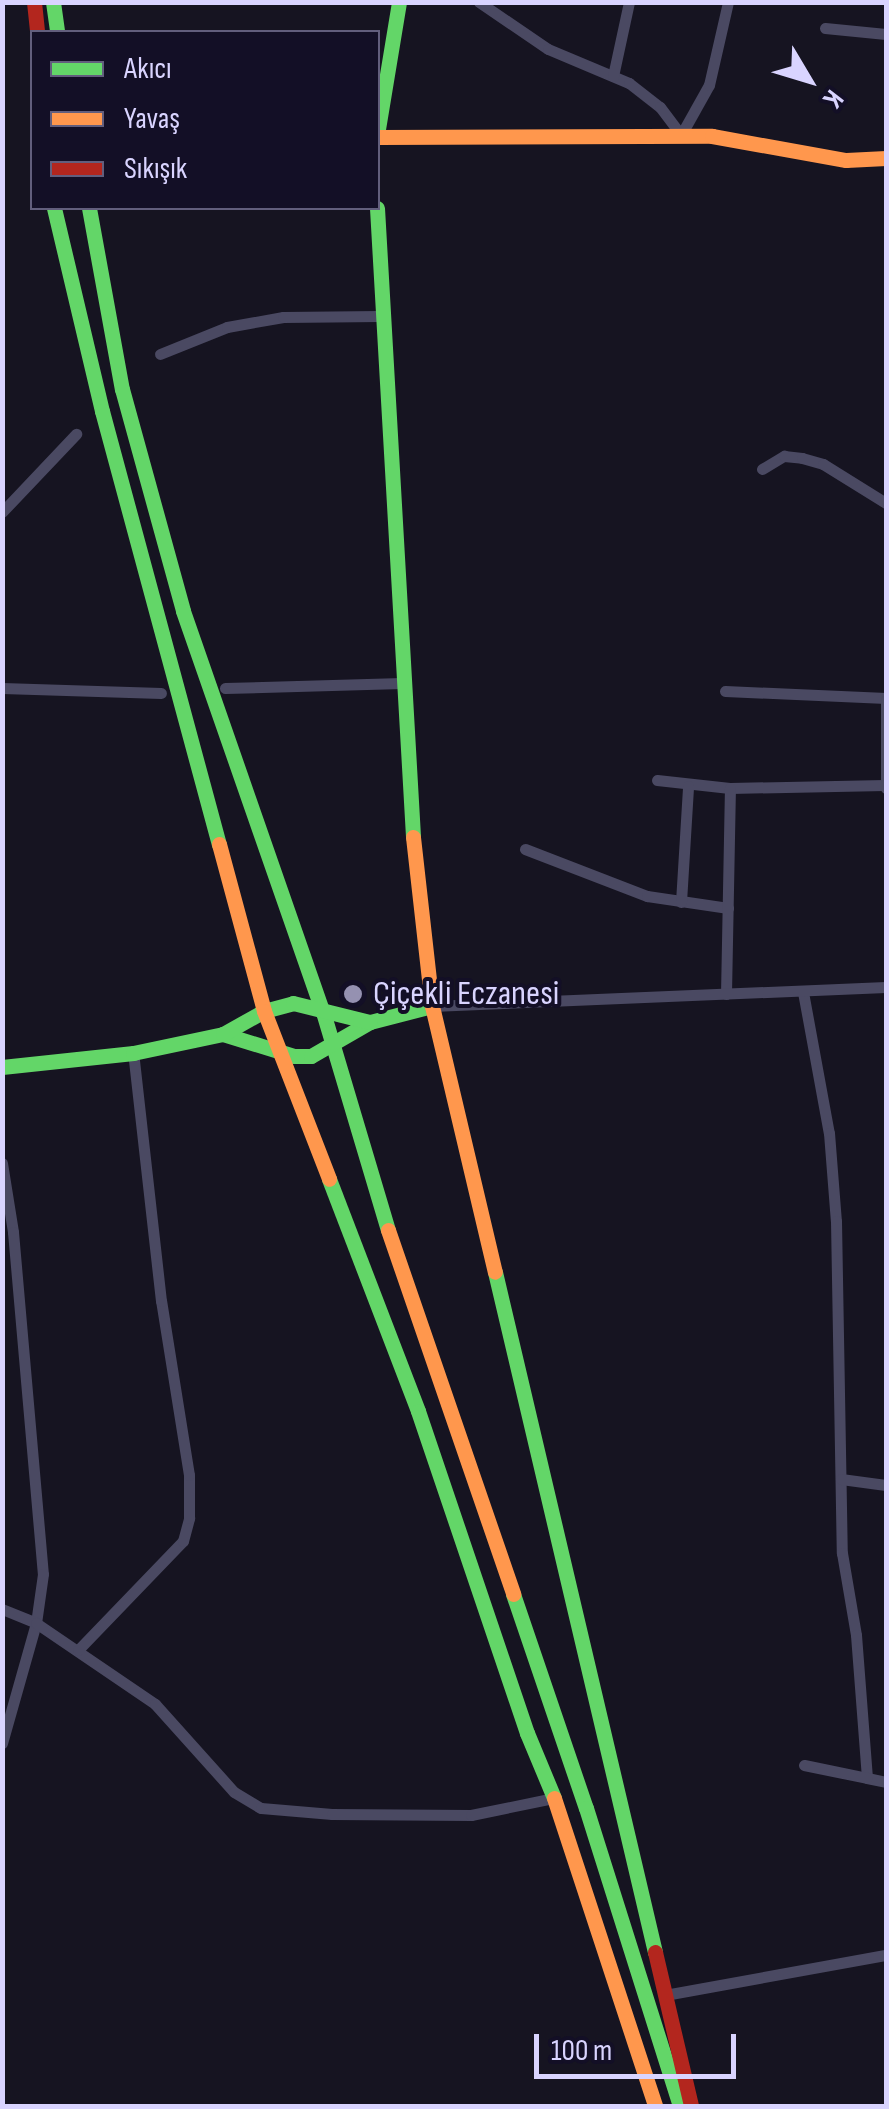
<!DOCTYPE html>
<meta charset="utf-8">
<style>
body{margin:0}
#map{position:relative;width:889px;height:2109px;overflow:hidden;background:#161421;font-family:"Sofia Sans Condensed",sans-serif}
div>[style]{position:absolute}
.street>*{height:11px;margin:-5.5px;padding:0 5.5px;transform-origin:5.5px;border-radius:5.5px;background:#4a4962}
.fast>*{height:15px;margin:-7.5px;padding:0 7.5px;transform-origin:7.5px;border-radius:7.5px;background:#63d668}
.slow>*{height:15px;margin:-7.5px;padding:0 7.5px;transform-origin:7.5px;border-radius:7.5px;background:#ff974d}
.jam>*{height:15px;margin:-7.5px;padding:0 7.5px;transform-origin:7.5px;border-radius:7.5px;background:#b3261e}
.dots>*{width:28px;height:28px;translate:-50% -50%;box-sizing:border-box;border:5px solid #130f26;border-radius:50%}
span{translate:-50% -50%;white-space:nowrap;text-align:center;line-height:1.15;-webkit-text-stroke:8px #130f26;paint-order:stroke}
.poi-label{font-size:35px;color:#d9d4ff}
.left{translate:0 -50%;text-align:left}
.frame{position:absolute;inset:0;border:5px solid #d9d4ff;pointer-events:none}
.legend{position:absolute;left:30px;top:30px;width:350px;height:180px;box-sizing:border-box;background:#130f26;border:2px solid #625e7d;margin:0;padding:12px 18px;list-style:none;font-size:30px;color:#d9d4ff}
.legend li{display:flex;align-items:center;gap:20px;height:50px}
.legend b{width:50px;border:2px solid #625e7d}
.north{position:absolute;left:759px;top:30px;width:100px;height:100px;-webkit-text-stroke:8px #130f26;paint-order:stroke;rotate:128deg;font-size:28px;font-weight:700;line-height:40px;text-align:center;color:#d9d4ff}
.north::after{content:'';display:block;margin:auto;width:35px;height:45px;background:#d9d4ff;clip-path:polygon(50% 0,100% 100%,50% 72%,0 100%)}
.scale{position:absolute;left:534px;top:2034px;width:202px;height:45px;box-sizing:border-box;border:5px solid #d9d4ff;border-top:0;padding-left:12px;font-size:30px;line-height:35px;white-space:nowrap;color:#d9d4ff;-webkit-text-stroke:8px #130f26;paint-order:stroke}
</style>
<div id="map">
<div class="street">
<div style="left:479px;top:2px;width:83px;rotate:34.3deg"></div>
<div style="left:548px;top:49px;width:88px;rotate:22.8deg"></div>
<div style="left:629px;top:83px;width:39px;rotate:38deg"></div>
<div style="left:660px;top:107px;width:35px;rotate:53deg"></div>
<div style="left:681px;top:135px;width:57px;rotate:-60.8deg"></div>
<div style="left:709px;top:85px;width:85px;rotate:-77.1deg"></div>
<div style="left:825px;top:28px;width:61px;rotate:5.6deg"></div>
<div style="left:613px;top:76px;width:76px;rotate:-77.8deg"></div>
<div style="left:160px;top:354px;width:72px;rotate:-21.9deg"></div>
<div style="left:227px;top:327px;width:57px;rotate:-10.1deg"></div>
<div style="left:283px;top:317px;width:97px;rotate:-0.6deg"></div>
<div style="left:762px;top:469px;width:26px;rotate:-31deg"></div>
<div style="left:784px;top:456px;width:18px;rotate:6deg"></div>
<div style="left:802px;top:458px;width:22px;rotate:16deg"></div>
<div style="left:823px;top:464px;width:74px;rotate:31.8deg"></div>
<div style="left:2px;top:512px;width:108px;rotate:-46.5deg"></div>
<div style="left:2px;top:688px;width:159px;rotate:1.8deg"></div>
<div style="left:225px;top:688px;width:177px;rotate:-1.6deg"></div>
<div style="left:725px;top:691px;width:161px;rotate:2.5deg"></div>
<div style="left:886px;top:700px;width:88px;rotate:90deg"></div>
<div style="left:657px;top:780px;width:73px;rotate:6.3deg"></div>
<div style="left:730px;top:788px;width:155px;rotate:-1.1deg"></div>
<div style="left:525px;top:849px;width:131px;rotate:21.1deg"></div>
<div style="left:647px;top:896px;width:82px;rotate:8.4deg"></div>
<div style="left:681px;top:902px;width:116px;rotate:-86.5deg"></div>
<div style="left:803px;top:992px;width:143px;rotate:79.6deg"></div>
<div style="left:829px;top:1133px;width:88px;rotate:85.5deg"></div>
<div style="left:836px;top:1221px;width:332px;rotate:89deg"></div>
<div style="left:842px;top:1553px;width:83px;rotate:80.3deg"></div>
<div style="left:856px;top:1635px;width:143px;rotate:85.6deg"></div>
<div style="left:867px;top:1778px;width:19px;rotate:12deg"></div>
<div style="left:726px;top:994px;width:206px;rotate:-88.9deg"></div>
<div style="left:432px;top:1006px;width:454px;rotate:-2.4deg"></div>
<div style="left:2px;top:1163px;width:70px;rotate:80.9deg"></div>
<div style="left:13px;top:1232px;width:343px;rotate:85deg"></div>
<div style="left:43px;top:1574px;width:49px;rotate:98.1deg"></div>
<div style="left:36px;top:1623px;width:125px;rotate:105.8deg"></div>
<div style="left:841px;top:1479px;width:45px;rotate:7.6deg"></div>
<div style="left:2px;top:1609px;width:37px;rotate:22deg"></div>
<div style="left:36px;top:1623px;width:144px;rotate:34.2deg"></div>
<div style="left:155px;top:1704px;width:118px;rotate:48.1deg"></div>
<div style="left:234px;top:1792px;width:31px;rotate:31deg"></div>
<div style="left:261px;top:1808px;width:71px;rotate:4.8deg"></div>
<div style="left:332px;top:1814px;width:139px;rotate:0.4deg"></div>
<div style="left:471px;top:1815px;width:85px;rotate:-11.6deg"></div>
<div style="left:78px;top:1650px;width:151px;rotate:-46.1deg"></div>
<div style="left:183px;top:1541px;width:24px;rotate:-75deg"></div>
<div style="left:189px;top:1518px;width:43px;rotate:-90deg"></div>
<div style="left:189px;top:1475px;width:176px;rotate:-99.1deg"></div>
<div style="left:161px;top:1301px;width:250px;rotate:-96.4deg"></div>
<div style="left:804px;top:1765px;width:64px;rotate:11.7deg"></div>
<div style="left:665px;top:1995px;width:225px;rotate:-10.3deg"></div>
</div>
<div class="fast">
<div style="left:53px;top:2px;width:30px;rotate:82deg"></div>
<div style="left:378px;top:129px;width:129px;rotate:-80.6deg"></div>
<div style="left:54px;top:208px;width:209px;rotate:76.7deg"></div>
<div style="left:102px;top:411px;width:449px;rotate:74.9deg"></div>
<div style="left:89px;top:208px;width:184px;rotate:79.7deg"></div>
<div style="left:122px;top:389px;width:230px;rotate:74.6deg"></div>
<div style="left:183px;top:611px;width:425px;rotate:70.8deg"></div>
<div style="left:323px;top:1012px;width:227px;rotate:73.4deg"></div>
<div style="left:377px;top:208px;width:630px;rotate:86.72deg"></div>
<div style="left:223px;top:1034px;width:74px;rotate:17.2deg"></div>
<div style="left:294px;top:1056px;width:17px"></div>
<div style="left:311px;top:1056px;width:68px;rotate:-30deg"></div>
<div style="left:370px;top:1022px;width:64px;rotate:-14.5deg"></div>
<div style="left:2px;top:1067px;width:132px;rotate:-6.1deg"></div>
<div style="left:133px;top:1053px;width:92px;rotate:-11.9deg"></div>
<div style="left:223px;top:1034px;width:47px;rotate:-29.3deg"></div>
<div style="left:264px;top:1011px;width:30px;rotate:-15deg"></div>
<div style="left:293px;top:1003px;width:79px;rotate:13.9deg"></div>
<div style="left:329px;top:1179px;width:248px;rotate:69deg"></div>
<div style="left:418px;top:1411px;width:340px;rotate:71.3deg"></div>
<div style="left:527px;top:1733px;width:70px;rotate:67.4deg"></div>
<div style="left:495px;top:1272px;width:699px;rotate:76.76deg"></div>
<div style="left:513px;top:1594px;width:226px;rotate:71.2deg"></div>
<div style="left:586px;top:1808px;width:312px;rotate:72.5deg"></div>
</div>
<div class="slow">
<div style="left:378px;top:137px;width:334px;rotate:-0.2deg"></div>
<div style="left:712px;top:136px;width:136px;rotate:10.2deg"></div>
<div style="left:846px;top:160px;width:40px;rotate:-2.9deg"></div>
<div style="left:413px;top:837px;width:170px;rotate:83.6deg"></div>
<div style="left:432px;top:1006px;width:273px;rotate:76.7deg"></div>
<div style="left:219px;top:844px;width:173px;rotate:74.9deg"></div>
<div style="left:264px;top:1011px;width:180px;rotate:68.8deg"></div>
<div style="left:388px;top:1230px;width:385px;rotate:71deg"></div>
<div style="left:554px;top:1798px;width:324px;rotate:71.8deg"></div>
</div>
<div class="jam">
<div style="left:34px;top:2px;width:30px;rotate:84deg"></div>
<div style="left:655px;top:1952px;width:158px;rotate:76.8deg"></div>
</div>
<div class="dots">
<div style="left:353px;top:994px;background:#9591b1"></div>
</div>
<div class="poi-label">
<span class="left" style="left:373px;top:994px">Çiçekli Eczanesi</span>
</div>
<div class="frame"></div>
<ul class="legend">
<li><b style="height:12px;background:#63d668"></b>Akıcı</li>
<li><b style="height:12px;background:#ff974d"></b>Yavaş</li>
<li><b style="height:12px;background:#b3261e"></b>Sıkışık</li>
</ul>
<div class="north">K</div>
<div class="scale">100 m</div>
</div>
